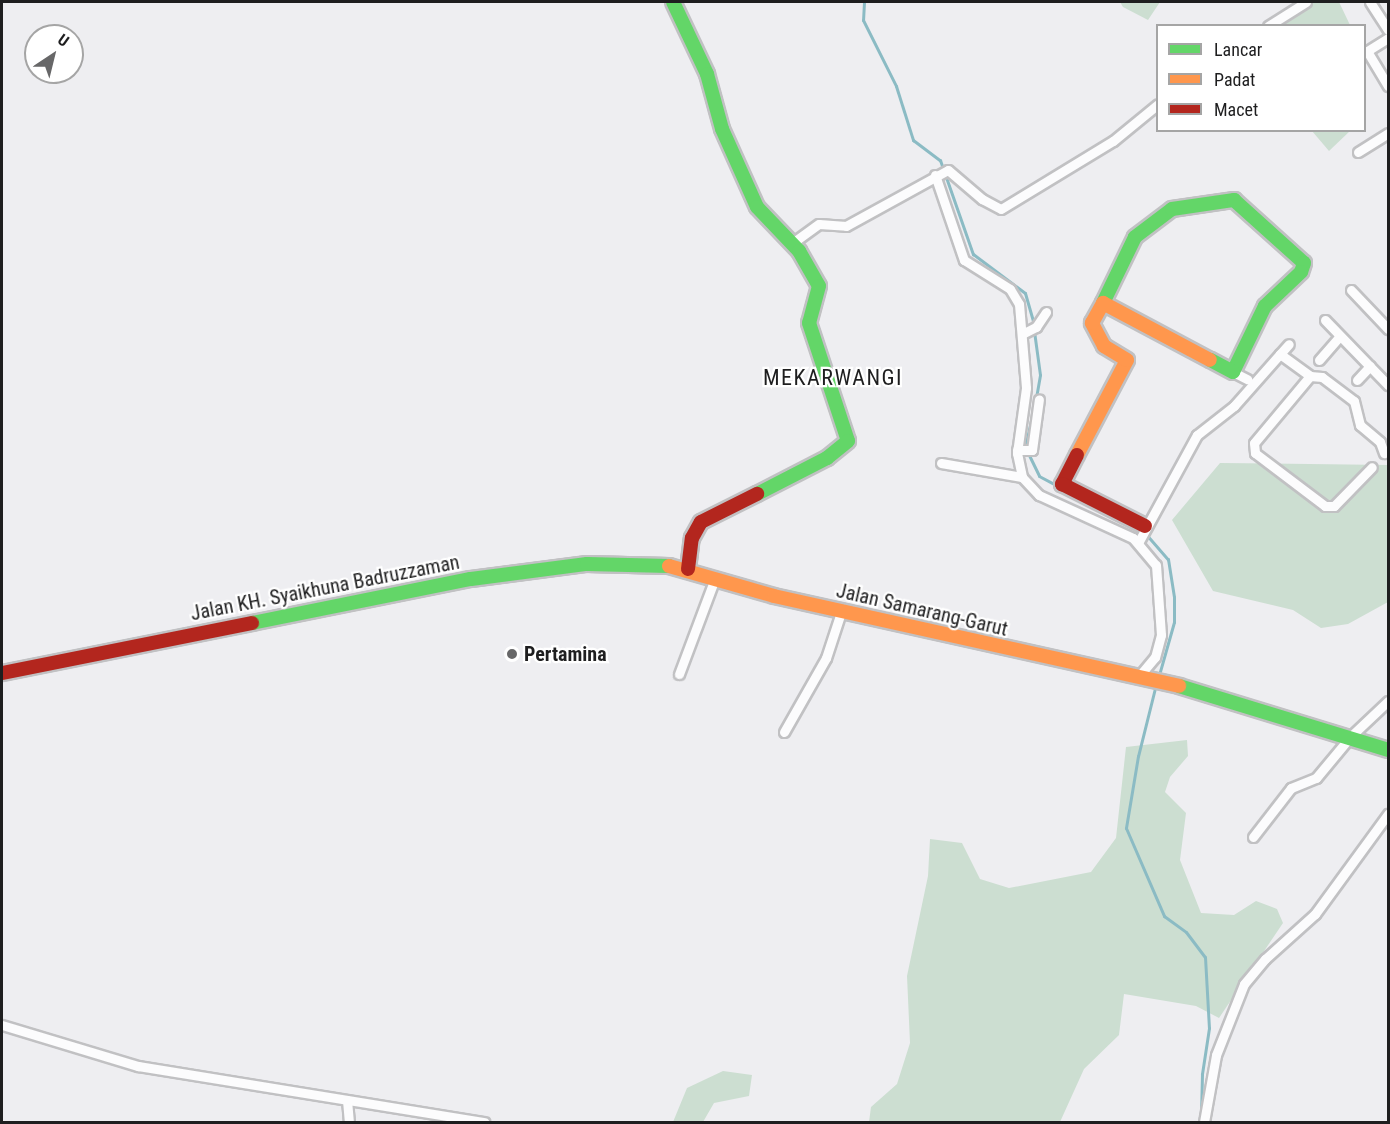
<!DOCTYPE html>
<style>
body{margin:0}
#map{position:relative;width:1390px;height:1124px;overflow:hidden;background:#eeeef1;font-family:"Roboto Condensed",sans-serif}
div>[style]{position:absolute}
.green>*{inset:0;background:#ccded1}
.stream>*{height:3px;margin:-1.5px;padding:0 1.5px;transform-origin:1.5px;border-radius:1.5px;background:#8bbbc4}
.roads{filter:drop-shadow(2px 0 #c1c1c3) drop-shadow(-2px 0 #c1c1c3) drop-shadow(0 2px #c1c1c3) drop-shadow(0 -2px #c1c1c3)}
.street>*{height:9px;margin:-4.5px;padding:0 4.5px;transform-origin:4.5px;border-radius:4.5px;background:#fcfcfd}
.fast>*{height:14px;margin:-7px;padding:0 7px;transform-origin:7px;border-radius:7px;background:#63d668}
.slow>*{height:14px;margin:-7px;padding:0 7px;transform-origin:7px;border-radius:7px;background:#ff974d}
.jam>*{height:14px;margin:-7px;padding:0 7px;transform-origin:7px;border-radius:7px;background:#b3261e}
.dots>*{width:16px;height:16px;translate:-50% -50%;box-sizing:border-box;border:3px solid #fff;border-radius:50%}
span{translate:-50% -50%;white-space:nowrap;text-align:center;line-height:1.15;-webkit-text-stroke:4.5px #fff;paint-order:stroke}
.street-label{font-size:20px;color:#1e1e1f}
.poi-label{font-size:20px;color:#1e1e1f;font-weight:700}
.left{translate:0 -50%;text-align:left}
.quarter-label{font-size:22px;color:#1e1e1f;letter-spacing:1.5px}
.frame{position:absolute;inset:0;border:3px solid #1e1e1f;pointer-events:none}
.legend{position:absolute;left:1156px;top:24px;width:210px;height:108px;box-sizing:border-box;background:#fff;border:2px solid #a5a5a5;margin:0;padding:8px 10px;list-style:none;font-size:18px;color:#1e1e1f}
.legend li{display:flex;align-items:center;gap:12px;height:30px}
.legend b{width:30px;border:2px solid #a5a5a5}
.north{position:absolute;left:24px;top:24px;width:60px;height:60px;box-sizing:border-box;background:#fff;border:2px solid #a5a5a5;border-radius:50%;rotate:35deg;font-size:16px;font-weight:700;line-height:24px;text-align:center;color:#1e1e1f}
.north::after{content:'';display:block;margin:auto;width:21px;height:27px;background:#676768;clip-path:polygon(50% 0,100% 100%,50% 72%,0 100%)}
</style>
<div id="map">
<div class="green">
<div style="clip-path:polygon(1120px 2px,1160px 2px,1148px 20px,1123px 7px)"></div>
<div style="clip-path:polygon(1309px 2px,1339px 2px,1350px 25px,1272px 26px)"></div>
<div style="clip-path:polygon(1312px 131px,1350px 131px,1329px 151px)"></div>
<div style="clip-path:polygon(1220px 463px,1388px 465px,1388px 602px,1348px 624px,1321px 628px,1293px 610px,1213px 591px,1172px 520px)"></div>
<div style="clip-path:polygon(1187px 740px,1188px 756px,1170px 777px,1165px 792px,1186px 813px,1180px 860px,1201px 913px,1234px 915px,1256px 901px,1277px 909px,1283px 923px,1219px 1018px,1196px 1006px,1124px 994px,1119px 1035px,1084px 1069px,1060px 1122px,869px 1122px,871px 1107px,897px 1084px,910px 1043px,907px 976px,928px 876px,930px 839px,962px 843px,980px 879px,1009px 888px,1091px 872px,1116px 838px,1126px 747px)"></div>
<div style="clip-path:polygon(723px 1071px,752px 1075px,749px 1096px,714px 1103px,703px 1122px,673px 1122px,687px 1088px)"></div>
</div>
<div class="stream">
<div style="left:864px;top:2px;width:18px;rotate:93deg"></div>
<div style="left:863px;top:20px;width:74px;rotate:63.4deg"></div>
<div style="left:896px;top:86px;width:57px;rotate:72.5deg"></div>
<div style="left:913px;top:140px;width:34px;rotate:37deg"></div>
<div style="left:940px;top:160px;width:100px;rotate:70.7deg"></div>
<div style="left:973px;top:254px;width:65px;rotate:36.9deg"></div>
<div style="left:1025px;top:293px;width:32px;rotate:74deg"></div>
<div style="left:1034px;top:331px;width:44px;rotate:82.2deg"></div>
<div style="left:1040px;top:375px;width:23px;rotate:100deg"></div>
<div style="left:1025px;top:447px;width:41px;rotate:-77.3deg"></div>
<div style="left:1028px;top:453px;width:25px;rotate:64deg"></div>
<div style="left:1039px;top:476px;width:21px;rotate:28deg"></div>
<div style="left:1145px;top:533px;width:35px;rotate:49deg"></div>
<div style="left:1168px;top:559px;width:38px;rotate:81deg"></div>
<div style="left:1174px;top:597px;width:25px;rotate:90deg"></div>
<div style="left:1174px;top:622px;width:55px;rotate:105.8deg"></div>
<div style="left:1156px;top:684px;width:74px;rotate:104deg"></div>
<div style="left:1138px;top:756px;width:73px;rotate:99.5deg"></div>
<div style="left:1126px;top:828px;width:96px;rotate:66.6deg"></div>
<div style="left:1164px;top:916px;width:27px;rotate:36deg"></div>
<div style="left:1186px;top:932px;width:31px;rotate:53deg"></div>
<div style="left:1205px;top:957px;width:71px;rotate:86.8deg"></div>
<div style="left:1209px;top:1028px;width:47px;rotate:98.7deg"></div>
<div style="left:1202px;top:1074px;width:41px;rotate:91.4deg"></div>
</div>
<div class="roads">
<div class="street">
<div style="left:1370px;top:2px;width:33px;rotate:57deg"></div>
<div style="left:1268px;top:26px;width:45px;rotate:-32.3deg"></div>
<div style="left:1388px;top:38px;width:25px;rotate:148deg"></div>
<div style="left:1367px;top:51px;width:41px;rotate:59deg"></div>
<div style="left:1358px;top:152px;width:36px;rotate:-32deg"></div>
<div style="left:935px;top:175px;width:90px;rotate:71.2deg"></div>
<div style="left:964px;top:260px;width:54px;rotate:32.2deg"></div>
<div style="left:1010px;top:289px;width:17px;rotate:59deg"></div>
<div style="left:1019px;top:304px;width:84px;rotate:85.2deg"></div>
<div style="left:1026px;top:388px;width:66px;rotate:97.9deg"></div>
<div style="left:1017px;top:453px;width:25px;rotate:78deg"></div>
<div style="left:1022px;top:477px;width:25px;rotate:47deg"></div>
<div style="left:1039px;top:495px;width:103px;rotate:24.6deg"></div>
<div style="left:1133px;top:538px;width:35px;rotate:50deg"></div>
<div style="left:1156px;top:565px;width:70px;rotate:85.9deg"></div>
<div style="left:1161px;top:635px;width:23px;rotate:105deg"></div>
<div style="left:1155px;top:657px;width:23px;rotate:130deg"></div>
<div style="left:791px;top:244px;width:34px;rotate:-36deg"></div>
<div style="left:819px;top:224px;width:27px;rotate:4deg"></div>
<div style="left:846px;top:226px;width:116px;rotate:-28.8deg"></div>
<div style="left:948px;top:170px;width:45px;rotate:40.5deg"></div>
<div style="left:982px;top:199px;width:21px;rotate:28deg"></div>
<div style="left:1001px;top:209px;width:131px;rotate:-31.3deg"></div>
<div style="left:1113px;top:141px;width:58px;rotate:-39.4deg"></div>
<div style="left:1351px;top:290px;width:54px;rotate:46.5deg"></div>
<div style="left:1325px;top:320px;width:91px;rotate:45.9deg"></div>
<div style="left:1022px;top:334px;width:16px;rotate:-27deg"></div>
<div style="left:1036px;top:327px;width:18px;rotate:-56deg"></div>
<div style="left:1280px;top:354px;width:13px;rotate:-48deg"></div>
<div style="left:1319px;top:360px;width:30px;rotate:-49deg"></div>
<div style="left:1233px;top:372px;width:16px;rotate:27deg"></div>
<div style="left:1310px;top:376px;width:87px;rotate:129.9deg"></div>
<div style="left:1254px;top:443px;width:10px;rotate:84deg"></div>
<div style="left:1255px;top:453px;width:88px;rotate:37.1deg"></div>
<div style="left:1325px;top:506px;width:9px"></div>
<div style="left:1334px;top:506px;width:54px;rotate:-45.7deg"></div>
<div style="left:1357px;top:380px;width:19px;rotate:-47deg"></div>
<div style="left:1017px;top:450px;width:15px"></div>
<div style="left:1032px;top:450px;width:51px;rotate:-82.2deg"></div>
<div style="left:941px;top:463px;width:82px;rotate:9.8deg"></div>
<div style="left:1138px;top:543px;width:123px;rotate:-61.4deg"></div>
<div style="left:1197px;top:435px;width:47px;rotate:-38.1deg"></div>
<div style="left:1234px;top:406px;width:69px;rotate:-48.5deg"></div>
<div style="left:1280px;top:354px;width:37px;rotate:36deg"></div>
<div style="left:1310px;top:376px;width:12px;rotate:5deg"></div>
<div style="left:1322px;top:377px;width:40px;rotate:37deg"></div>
<div style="left:1354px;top:401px;width:25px;rotate:76deg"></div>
<div style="left:1360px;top:425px;width:26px;rotate:40deg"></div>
<div style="left:1380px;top:442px;width:12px;rotate:70deg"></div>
<div style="left:679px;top:674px;width:103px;rotate:-69.4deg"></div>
<div style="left:784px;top:732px;width:85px;rotate:-60.4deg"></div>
<div style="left:826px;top:658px;width:48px;rotate:-71.9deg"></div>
<div style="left:1253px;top:837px;width:62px;rotate:-52.2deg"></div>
<div style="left:1291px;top:788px;width:27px;rotate:-22deg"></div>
<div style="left:1316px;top:778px;width:55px;rotate:-50.2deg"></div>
<div style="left:1351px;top:736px;width:51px;rotate:-43.4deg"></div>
<div style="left:2px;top:1025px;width:142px;rotate:16.8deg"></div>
<div style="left:138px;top:1066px;width:351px;rotate:9.2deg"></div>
<div style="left:347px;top:1100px;width:22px;rotate:85deg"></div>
<div style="left:1204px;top:1122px;width:68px;rotate:-79.8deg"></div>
<div style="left:1216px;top:1055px;width:76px;rotate:-68.5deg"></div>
<div style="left:1244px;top:984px;width:33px;rotate:-50deg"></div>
<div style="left:1265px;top:959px;width:67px;rotate:-42deg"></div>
<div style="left:1315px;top:914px;width:124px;rotate:-53.9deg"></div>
</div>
<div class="fast">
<div style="left:673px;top:2px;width:80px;rotate:64.7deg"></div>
<div style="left:707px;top:74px;width:57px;rotate:74.7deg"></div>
<div style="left:722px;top:129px;width:85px;rotate:65.8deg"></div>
<div style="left:757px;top:207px;width:61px;rotate:46.3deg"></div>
<div style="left:799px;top:251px;width:40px;rotate:60.3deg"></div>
<div style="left:819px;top:286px;width:38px;rotate:105deg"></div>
<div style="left:809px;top:323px;width:124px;rotate:71.7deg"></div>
<div style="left:848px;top:441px;width:27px;rotate:141deg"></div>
<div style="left:827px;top:458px;width:79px;rotate:152.8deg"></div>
<div style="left:1103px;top:303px;width:73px;rotate:-64.1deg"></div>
<div style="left:1135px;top:237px;width:46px;rotate:-37.1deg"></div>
<div style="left:1172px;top:209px;width:63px;rotate:-8.3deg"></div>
<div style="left:1234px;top:200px;width:94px;rotate:42deg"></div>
<div style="left:1304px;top:263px;width:9px;rotate:108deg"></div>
<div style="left:1301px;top:272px;width:50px;rotate:136.6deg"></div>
<div style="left:1265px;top:306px;width:73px;rotate:115.9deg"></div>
<div style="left:1233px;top:372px;width:26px;rotate:-152deg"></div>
<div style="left:252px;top:623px;width:223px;rotate:-11.4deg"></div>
<div style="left:471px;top:579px;width:117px;rotate:-7.4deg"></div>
<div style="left:587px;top:564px;width:82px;rotate:1.4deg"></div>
<div style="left:1179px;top:686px;width:219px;rotate:17deg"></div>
</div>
<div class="slow">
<div style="left:1077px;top:455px;width:107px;rotate:-62.2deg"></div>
<div style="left:1127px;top:360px;width:27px;rotate:-149deg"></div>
<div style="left:1104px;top:346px;width:26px;rotate:-118deg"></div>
<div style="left:1092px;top:323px;width:23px;rotate:-61deg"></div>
<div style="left:1103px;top:303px;width:121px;rotate:28deg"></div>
<div style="left:669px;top:566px;width:109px;rotate:15.9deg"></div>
<div style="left:774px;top:596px;width:415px;rotate:12.5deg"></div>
</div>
<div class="jam">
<div style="left:1077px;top:455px;width:33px;rotate:117deg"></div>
<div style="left:1062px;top:484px;width:93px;rotate:26.8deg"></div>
<div style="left:688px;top:569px;width:31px;rotate:-83deg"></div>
<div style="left:692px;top:538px;width:18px;rotate:-61deg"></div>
<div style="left:701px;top:522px;width:63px;rotate:-26.6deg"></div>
<div style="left:2px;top:673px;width:255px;rotate:-11.3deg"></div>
</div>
</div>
<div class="dots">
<div style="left:512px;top:654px;background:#676768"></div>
</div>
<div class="street-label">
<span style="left:325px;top:588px;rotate:-11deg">Jalan KH. Syaikhuna Badruzzaman</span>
<span style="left:922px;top:610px;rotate:13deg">Jalan Samarang-Garut</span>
</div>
<div class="poi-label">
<span class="left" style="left:524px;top:654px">Pertamina</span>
</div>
<div class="quarter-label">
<span style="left:833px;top:378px">MEKARWANGI</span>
</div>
<div class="frame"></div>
<ul class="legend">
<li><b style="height:8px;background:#63d668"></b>Lancar</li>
<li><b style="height:8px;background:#ff974d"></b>Padat</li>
<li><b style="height:8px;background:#b3261e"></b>Macet</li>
</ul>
<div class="north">U</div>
</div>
